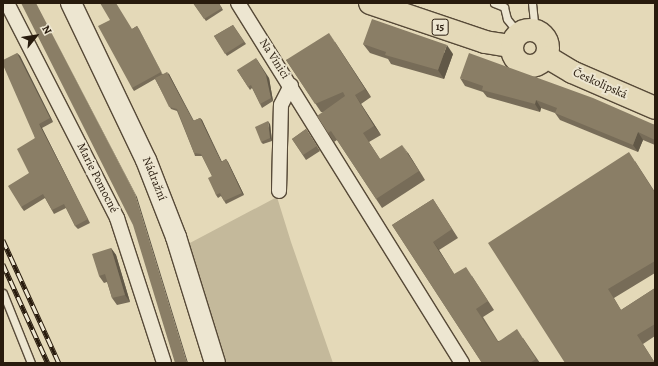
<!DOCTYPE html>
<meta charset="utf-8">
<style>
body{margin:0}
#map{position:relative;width:658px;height:366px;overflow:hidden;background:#e4d9b8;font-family:Alegreya,serif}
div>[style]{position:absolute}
.green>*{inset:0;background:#c4b99b}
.roads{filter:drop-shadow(1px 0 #574a38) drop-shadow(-1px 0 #574a38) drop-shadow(0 1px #574a38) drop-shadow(0 -1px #574a38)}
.service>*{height:7px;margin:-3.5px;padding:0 3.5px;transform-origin:3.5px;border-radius:3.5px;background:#ede6d1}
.minor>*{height:14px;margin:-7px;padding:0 7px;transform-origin:7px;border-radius:7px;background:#ede6d1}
.secondary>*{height:20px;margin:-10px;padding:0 10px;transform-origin:10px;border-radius:10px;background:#ede6d1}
.primary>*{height:22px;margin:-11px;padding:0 11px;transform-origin:11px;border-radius:11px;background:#e4d9b8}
.primary>.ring{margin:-11px;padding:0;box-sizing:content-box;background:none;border:22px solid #e4d9b8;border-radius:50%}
.rail>*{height:4.5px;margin-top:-2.25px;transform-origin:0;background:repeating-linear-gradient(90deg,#ede6d1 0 9px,#281b0d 0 18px);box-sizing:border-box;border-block:1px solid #281b0d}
.wall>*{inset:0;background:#776c58}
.shaded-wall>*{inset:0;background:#615847}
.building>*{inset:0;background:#8a7e66}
span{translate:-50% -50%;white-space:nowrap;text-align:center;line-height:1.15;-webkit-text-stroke:4px #ede6d1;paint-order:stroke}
.shield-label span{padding:1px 3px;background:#ede6d1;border:1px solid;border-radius:3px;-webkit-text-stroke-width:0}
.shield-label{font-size:11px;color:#281b0d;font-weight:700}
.street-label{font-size:12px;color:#281b0d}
.frame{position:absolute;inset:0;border:4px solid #281b0d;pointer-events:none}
.north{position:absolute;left:16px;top:16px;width:40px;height:40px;-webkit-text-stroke:3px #ede6d1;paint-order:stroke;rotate:60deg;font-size:11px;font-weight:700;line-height:16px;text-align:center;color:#281b0d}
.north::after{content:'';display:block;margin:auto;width:14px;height:18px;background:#281b0d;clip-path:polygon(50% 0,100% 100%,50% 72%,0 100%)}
</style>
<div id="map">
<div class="green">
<div style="clip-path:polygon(277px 197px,291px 242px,333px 363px,222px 363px,188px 244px)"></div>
</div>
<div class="roads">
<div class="service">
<div style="left:494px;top:3px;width:11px;rotate:22deg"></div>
<div style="left:504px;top:7px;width:12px;rotate:76deg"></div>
<div style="left:507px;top:19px;width:19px;rotate:51deg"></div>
<div style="left:532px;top:3px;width:29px;rotate:84deg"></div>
<div style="left:3px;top:293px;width:75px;rotate:68.2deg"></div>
</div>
<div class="minor">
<div style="left:7px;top:3px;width:242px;rotate:62.9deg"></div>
<div style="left:117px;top:218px;width:152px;rotate:72deg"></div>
<div style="left:238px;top:3px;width:424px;rotate:58.1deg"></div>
<div style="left:279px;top:191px;width:86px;rotate:-88.7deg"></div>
<div style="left:281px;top:105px;width:22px;rotate:-63deg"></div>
</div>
<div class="secondary">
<div style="left:71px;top:3px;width:174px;rotate:64.5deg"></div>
<div style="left:146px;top:160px;width:83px;rotate:68.7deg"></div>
<div style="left:176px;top:237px;width:132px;rotate:72.8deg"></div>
</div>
<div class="primary">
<div style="left:370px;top:3px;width:121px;rotate:18.7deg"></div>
<div style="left:485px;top:42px;width:26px;rotate:9deg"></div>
<div class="ring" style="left:512px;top:30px;width:14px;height:14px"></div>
<div style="left:547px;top:57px;width:29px;rotate:31deg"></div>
<div style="left:572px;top:72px;width:90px;rotate:23.4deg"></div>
</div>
</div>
<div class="rail">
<div style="left:3px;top:240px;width:135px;rotate:65.5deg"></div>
<div style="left:3px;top:264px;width:109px;rotate:65.6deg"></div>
</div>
<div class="wall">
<div style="clip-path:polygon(193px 3px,219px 3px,223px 10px,206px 21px)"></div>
<div style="clip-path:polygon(233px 25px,246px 44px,227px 56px,214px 36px)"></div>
<div style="clip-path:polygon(137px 26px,162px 74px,169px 74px,193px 121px,200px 118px,202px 120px,221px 162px,226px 159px,228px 162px,244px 195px,226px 204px,221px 196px,218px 198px,216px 195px,212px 176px,202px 156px,195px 156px,194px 153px,177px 111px,171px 109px,155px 79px,134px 91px,132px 88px,132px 29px)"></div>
<div style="clip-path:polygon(335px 42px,371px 97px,361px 104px,381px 135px,369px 142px,380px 159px,408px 153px,425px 180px,382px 208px,337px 140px,334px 142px,328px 133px,323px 112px,321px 112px,286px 60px)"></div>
<div style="clip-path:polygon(363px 44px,453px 54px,444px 79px,391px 64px,388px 59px,370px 53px)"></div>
<div style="clip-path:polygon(17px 53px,20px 56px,53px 122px,42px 128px,90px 223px,78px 229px,75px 226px,66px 208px,54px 214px,45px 198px,24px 211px,21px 207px,29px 173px,35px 138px)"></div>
<div style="clip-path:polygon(237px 70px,269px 78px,273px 101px,262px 108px,252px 88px,250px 90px)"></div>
<div style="clip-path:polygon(460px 78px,655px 125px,655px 145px,643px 140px,638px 152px,560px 120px,555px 113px,541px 108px,540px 112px,487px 97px,483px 92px,465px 86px)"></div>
<div style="clip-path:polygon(270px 124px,272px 141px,263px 144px,261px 142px)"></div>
<div style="clip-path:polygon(306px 129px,320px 151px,306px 160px,292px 139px)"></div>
<div style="clip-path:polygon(635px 161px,655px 192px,655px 273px,614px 298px,621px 310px,655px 288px,655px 336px,643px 344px,655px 363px,565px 363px)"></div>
<div style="clip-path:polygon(433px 199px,458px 238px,439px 250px,454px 274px,472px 276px,494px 310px,483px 317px,498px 341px,523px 338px,540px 363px,482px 363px,392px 225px)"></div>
<div style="clip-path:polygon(111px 248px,116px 255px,130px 302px,117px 305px,112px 298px,107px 282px,104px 283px,99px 276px)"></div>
</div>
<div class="shaded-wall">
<div style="clip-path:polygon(36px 3px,137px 197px,188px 363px,187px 363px,135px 194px)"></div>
<div style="clip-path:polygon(137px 26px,139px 29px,163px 75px,161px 72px)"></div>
<div style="clip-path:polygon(329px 33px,335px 42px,371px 97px,365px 89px)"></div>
<div style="clip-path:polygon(447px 45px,453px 54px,444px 79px,438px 70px)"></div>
<div style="clip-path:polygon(17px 53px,20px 56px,53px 122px,50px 118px)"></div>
<div style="clip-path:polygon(256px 58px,269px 78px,273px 101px,271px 98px)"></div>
<div style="clip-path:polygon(167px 72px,169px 74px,195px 123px,193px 121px)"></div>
<div style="clip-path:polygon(355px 95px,361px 104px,381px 135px,374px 126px)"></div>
<div style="clip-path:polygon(536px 100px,541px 108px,540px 112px,535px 104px)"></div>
<div style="clip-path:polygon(200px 118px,202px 120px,223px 164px,221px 162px)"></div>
<div style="clip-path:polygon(268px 121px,270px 124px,272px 141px,270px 138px)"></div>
<div style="clip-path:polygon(39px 124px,42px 128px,90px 223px,88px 219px)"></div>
<div style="clip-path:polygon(638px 132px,643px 140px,638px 152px,633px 145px)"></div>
<div style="clip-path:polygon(402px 145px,408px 153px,425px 180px,419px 171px)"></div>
<div style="clip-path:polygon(226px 159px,228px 162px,244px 195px,242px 193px)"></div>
<div style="clip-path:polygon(433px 242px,439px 250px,460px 283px,454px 274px)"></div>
<div style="clip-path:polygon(111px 248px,116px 255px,130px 302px,125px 295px)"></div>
</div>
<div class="building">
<div style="clip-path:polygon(21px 3px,36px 3px,135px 194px,187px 363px,175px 363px,133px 225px)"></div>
<div style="clip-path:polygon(100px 3px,116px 3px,132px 29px,137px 26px,161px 72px,132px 88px,98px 26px,110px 20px)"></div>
<div style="clip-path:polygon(193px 3px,218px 3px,222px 8px,204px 19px)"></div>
<div style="clip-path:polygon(372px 19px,447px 45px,438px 70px,385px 55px,386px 52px,363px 44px)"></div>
<div style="clip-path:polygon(233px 25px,244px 42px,225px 54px,214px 36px)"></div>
<div style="clip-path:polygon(329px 33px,365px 89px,355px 95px,374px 126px,363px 133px,380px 159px,402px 145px,419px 171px,376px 199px,331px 131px,328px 133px,317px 116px,345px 96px,343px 92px,315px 104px,286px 60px)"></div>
<div style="clip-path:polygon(17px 53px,50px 118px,39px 124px,88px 219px,75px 226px,64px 204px,52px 210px,43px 194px,21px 207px,8px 186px,29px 173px,17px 149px,35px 138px,3px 65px,3px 60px)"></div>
<div style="clip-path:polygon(469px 53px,593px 98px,655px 125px,655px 140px,638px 132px,633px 145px,555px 113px,557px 108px,536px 100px,535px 104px,482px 90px,483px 86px,460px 78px)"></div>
<div style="clip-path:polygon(256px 58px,266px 75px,271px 98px,260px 104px,251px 85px,248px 87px,237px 70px)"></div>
<div style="clip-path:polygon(167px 72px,193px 121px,200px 118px,221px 162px,226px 159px,242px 193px,224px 201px,220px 193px,216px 195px,208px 178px,212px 176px,201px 154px,194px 153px,177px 109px,169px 107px,155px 78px)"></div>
<div style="clip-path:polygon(268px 121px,270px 138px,261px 142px,255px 127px)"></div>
<div style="clip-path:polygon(306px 129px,317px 146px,303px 155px,292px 139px)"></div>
<div style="clip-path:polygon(629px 152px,655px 193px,655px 261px,608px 289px,621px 310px,655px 288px,655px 324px,637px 335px,655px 363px,565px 363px,488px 243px)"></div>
<div style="clip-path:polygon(433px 199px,452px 229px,433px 242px,454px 274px,466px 267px,488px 301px,476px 309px,498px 342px,517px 329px,536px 359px,530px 363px,482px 363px,392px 225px)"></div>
<div style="clip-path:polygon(111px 248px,125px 295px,112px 298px,105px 274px,99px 276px,92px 254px)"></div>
</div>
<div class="shield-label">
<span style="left:440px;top:27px">15</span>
</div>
<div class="street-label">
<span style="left:274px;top:59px;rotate:57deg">Na Vinici</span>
<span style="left:600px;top:84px;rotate:24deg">Českolipská</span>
<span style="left:97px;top:178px;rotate:63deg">Marie Pomocné</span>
<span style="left:154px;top:179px;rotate:68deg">Nádražní</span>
</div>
<div class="frame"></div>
<div class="north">N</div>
</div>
